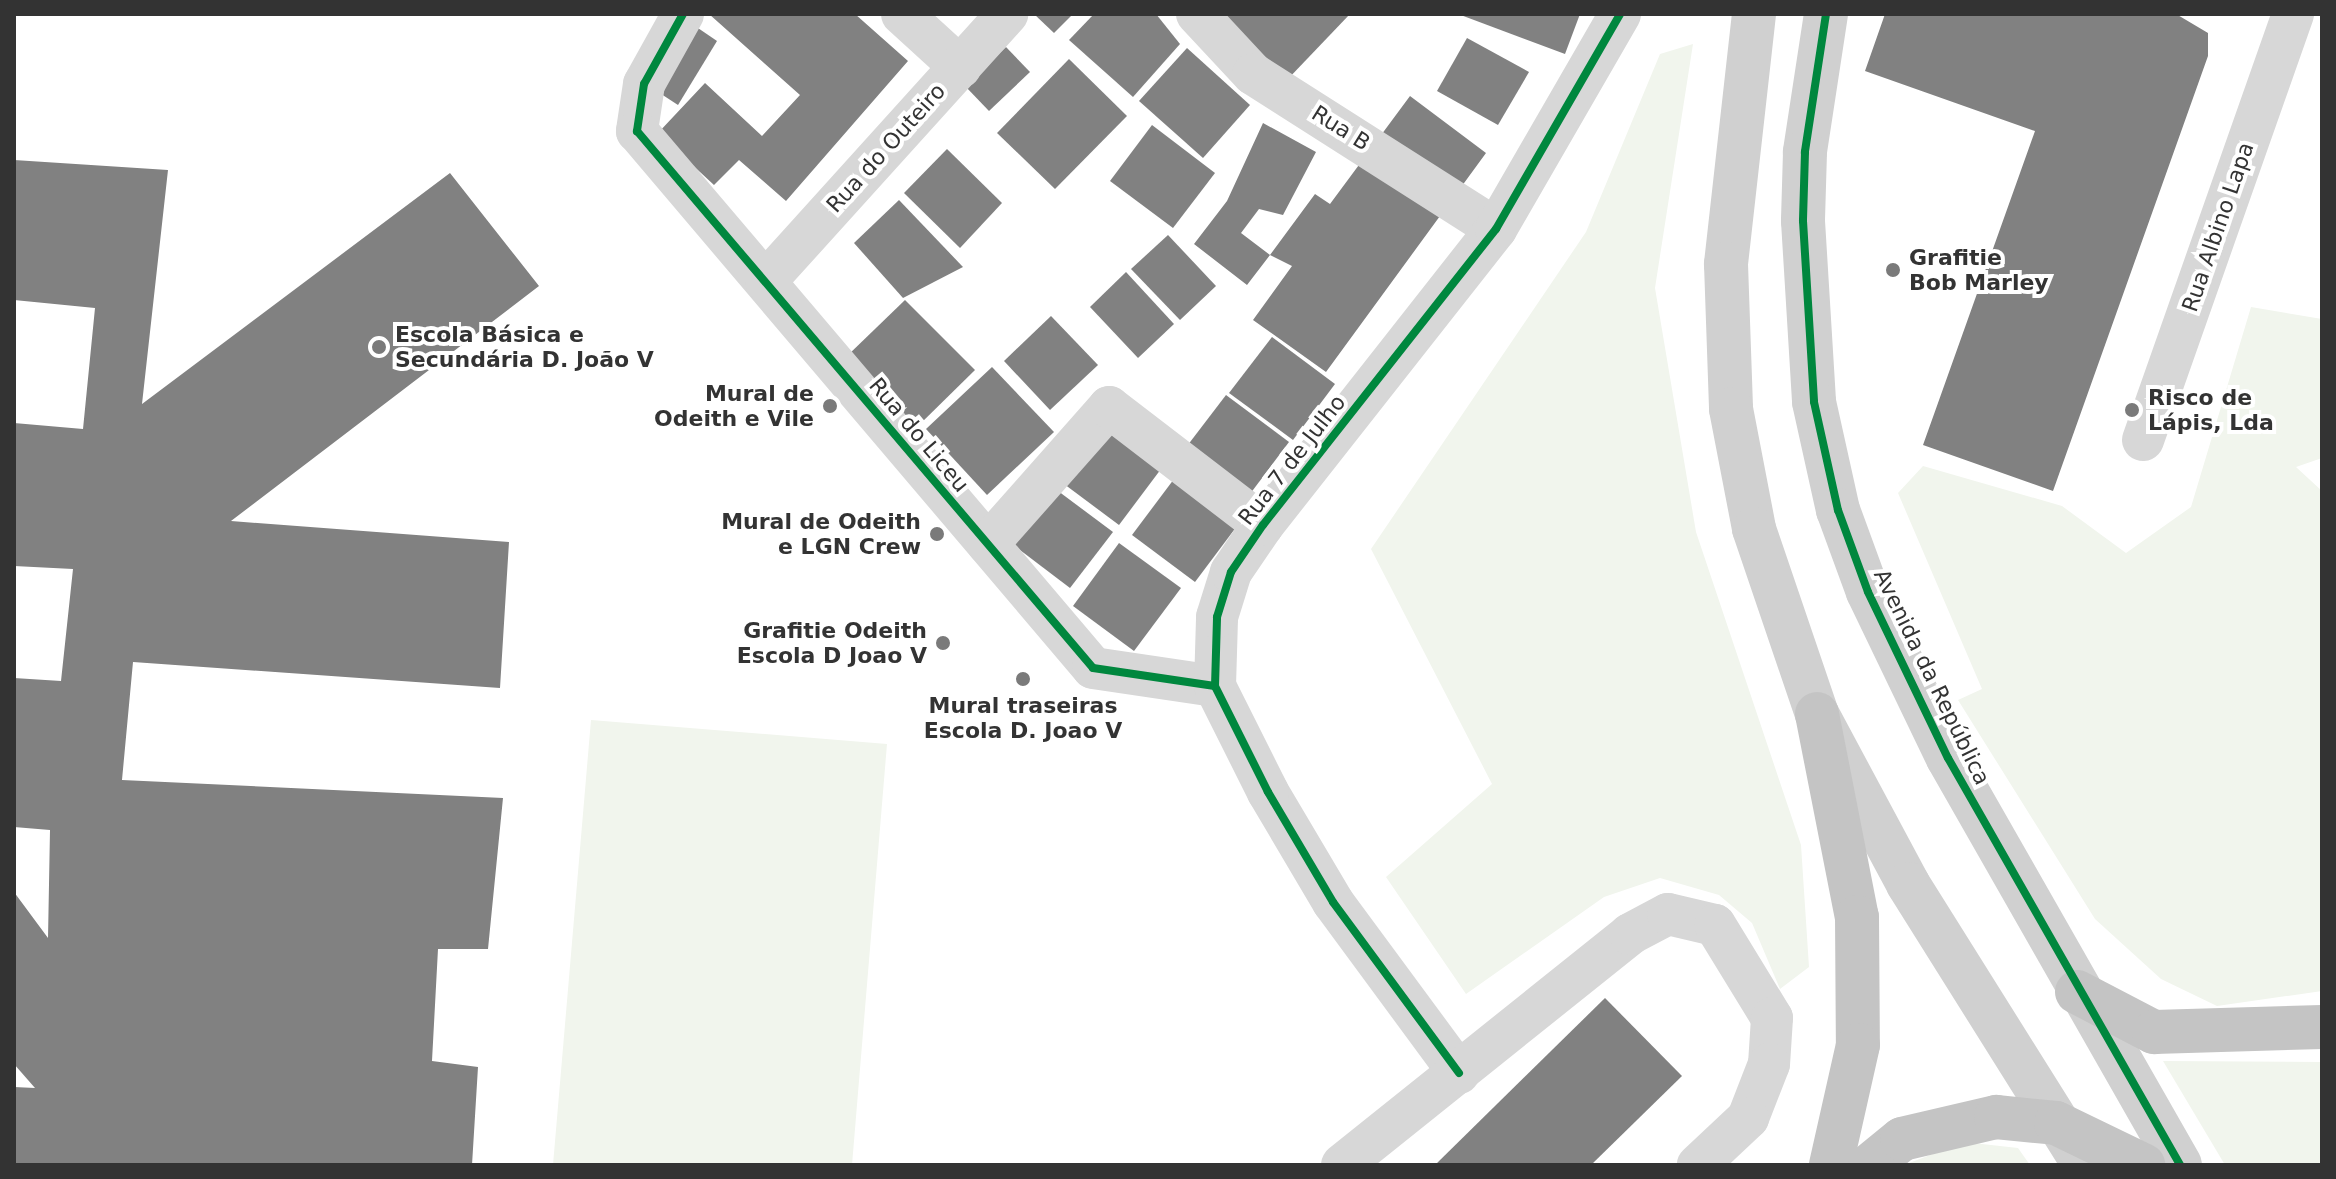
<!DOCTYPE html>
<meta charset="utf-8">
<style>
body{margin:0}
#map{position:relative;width:2336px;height:1179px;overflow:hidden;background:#fff;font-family:"DejaVu Sans",sans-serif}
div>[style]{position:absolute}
.green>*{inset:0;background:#f1f5ed}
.building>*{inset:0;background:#818181}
.street>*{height:42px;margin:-21px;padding:0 21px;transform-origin:21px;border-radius:21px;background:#d7d7d7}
.secondary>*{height:44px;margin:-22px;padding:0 22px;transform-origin:22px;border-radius:22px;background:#d0d0d0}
.highway>*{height:44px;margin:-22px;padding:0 22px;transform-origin:22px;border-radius:22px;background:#c4c4c4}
.cycleway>*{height:8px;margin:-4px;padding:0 4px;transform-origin:4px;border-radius:4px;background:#00873e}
.dots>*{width:22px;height:22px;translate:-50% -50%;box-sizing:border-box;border:4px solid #fff;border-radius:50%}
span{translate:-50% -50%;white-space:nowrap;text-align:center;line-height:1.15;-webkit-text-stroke:8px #fff;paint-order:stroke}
.street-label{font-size:22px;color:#333}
.poi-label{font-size:22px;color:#333;font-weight:700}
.left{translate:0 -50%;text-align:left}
.right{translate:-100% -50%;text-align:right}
.frame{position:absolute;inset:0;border:16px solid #333;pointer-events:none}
</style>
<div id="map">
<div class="green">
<div style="clip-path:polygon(1693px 44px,1655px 288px,1696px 532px,1801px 845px,1809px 967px,1780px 989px,1752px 923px,1719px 895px,1660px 878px,1604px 897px,1466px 994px,1386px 877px,1492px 784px,1371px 549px,1586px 232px,1660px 54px)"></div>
<div style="clip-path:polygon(2251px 307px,2322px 319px,2322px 458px,2296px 467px,2322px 491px,2322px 991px,2217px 1006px,2161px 979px,2095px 919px,1958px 700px,1982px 689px,1898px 493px,1923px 466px,2062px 506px,2126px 553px,2191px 507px)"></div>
<div style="clip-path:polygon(591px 720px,887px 744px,852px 1165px,553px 1165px)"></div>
<div style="clip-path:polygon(2163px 1061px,2322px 1062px,2322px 1165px,2225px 1165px)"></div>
<div style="clip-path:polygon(1964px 1142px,2018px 1148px,2030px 1165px,1904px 1165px)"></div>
</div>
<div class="building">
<div style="clip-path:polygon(709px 14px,855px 14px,908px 61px,786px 201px,739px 160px,714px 185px,658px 133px,705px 83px,762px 136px,800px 95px)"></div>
<div style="clip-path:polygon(1034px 14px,1073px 14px,1054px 33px)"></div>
<div style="clip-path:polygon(1094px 14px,1156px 14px,1180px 44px,1133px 97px,1069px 40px)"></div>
<div style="clip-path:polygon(1220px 14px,1350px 14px,1286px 81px)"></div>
<div style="clip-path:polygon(1458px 14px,1580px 14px,1565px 54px)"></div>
<div style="clip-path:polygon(1885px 14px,2176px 14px,2208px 33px,2208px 56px,2053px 491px,1923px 445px,2035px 131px,1865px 71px)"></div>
<div style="clip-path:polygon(695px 26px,717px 41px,678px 105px,655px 90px)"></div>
<div style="clip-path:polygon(1467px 38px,1529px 72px,1498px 125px,1437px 91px)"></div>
<div style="clip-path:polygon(1006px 47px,1030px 72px,989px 111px,965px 86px)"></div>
<div style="clip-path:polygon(1187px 48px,1250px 105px,1203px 158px,1139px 101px)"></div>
<div style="clip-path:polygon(1069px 59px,1127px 116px,1055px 189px,997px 133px)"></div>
<div style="clip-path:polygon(1410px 96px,1486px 153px,1326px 372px,1253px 320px,1292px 266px,1270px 255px,1315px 194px,1330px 204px)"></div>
<div style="clip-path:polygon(1263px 123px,1316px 152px,1283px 215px,1259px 209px,1241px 233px,1270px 255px,1247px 285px,1194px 244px,1227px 201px)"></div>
<div style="clip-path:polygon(1152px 125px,1215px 173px,1173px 228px,1110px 181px)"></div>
<div style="clip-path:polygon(947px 149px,1002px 203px,960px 248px,904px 193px)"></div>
<div style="clip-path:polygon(14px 160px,168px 170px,142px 404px,450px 173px,539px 286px,231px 521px,509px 542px,500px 688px,133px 662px,122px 780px,503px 798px,488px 949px,438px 949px,432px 1061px,478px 1067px,472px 1165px,14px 1165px,14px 1087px,35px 1088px,14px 1064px,14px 892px,48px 938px,50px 830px,14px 827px,14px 678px,61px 681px,73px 569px,14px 566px,14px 423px,83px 429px,95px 308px,14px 300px)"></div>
<div style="clip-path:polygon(899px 200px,963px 267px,903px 298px,854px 243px)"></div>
<div style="clip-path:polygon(1168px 235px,1216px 286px,1180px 320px,1131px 269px)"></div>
<div style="clip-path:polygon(1126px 272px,1174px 324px,1138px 358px,1090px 307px)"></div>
<div style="clip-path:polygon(905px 300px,975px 370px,916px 428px,846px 357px)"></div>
<div style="clip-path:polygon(1051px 316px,1098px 365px,1050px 410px,1004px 361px)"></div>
<div style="clip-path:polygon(1272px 337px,1335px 384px,1293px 440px,1229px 393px)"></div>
<div style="clip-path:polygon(992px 367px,1054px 432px,987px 495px,926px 429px)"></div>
<div style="clip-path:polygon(1226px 395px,1289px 442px,1247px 498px,1184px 450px)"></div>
<div style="clip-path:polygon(1098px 422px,1161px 469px,1119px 525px,1056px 478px)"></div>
<div style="clip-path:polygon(1174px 479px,1237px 526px,1195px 582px,1132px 535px)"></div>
<div style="clip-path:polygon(1050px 485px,1113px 532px,1070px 588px,1008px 541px)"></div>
<div style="clip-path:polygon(1119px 543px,1181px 588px,1134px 651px,1073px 606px)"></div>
<div style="clip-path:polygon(1605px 998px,1682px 1076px,1591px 1165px,1435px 1165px)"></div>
</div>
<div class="street">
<div style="left:683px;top:14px;width:80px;rotate:119.1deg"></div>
<div style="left:644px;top:84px;width:48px;rotate:98.5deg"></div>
<div style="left:637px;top:131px;width:704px;rotate:49.66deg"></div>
<div style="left:1093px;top:668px;width:123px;rotate:8.4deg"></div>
<div style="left:902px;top:14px;width:79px;rotate:42.4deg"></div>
<div style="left:1197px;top:14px;width:82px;rotate:47deg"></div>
<div style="left:1253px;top:74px;width:288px;rotate:32.5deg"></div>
<div style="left:766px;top:281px;width:360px;rotate:-47.9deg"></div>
<div style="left:2143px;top:440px;width:452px;rotate:-70.6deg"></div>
<div style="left:988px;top:544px;width:183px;rotate:-48.5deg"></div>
<div style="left:1109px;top:407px;width:194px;rotate:37.5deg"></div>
<div style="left:1459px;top:1073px;width:212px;rotate:-126.4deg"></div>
<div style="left:1333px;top:902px;width:128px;rotate:-120.6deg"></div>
<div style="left:1268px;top:792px;width:119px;rotate:-116.6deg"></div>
<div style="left:1215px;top:686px;width:69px;rotate:-88.3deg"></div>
<div style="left:1217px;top:617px;width:47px;rotate:-72.7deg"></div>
<div style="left:1231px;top:572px;width:57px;rotate:-55.8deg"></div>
<div style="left:1263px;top:525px;width:377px;rotate:-51.8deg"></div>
<div style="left:1496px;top:229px;width:248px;rotate:-60deg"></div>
<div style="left:1342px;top:1165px;width:369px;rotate:-38.7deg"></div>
<div style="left:1630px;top:934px;width:43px;rotate:-27.8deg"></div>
<div style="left:1668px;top:914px;width:48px;rotate:13.2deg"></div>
<div style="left:1715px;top:925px;width:109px;rotate:58.5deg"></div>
<div style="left:1772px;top:1018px;width:46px;rotate:93.7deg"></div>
<div style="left:1769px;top:1064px;width:58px;rotate:111.3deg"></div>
<div style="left:1748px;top:1118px;width:69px;rotate:136.8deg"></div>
</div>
<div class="secondary">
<div style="left:1754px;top:14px;width:252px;rotate:96.4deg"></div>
<div style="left:1726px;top:264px;width:145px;rotate:88deg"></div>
<div style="left:1731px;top:409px;width:122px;rotate:79.1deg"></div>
<div style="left:1754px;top:529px;width:195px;rotate:71.2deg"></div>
<div style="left:1817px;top:714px;width:193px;rotate:61.8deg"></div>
<div style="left:1908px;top:884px;width:332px;rotate:57.9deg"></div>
<div style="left:1826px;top:14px;width:140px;rotate:98.7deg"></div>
<div style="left:1805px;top:152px;width:69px;rotate:91.7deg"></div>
<div style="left:1803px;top:221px;width:181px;rotate:86.5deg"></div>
<div style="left:1814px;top:402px;width:111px;rotate:77.5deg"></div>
<div style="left:1838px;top:510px;width:87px;rotate:69.9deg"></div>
<div style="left:1868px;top:592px;width:184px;rotate:64.3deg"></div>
<div style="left:1948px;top:758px;width:468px;rotate:60.3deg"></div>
</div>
<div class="highway">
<div style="left:1817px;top:714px;width:207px;rotate:78.9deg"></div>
<div style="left:1857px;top:917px;width:128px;rotate:89.6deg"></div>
<div style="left:1858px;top:1045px;width:123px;rotate:102.7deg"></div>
<div style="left:2077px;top:992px;width:87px;rotate:27.5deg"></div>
<div style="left:2154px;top:1032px;width:168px;rotate:-1.7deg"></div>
<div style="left:1870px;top:1165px;width:41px;rotate:-39.1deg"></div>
<div style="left:1902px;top:1139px;width:97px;rotate:-13.2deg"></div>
<div style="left:1996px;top:1117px;width:60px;rotate:5.7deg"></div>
<div style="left:2056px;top:1123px;width:97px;rotate:25.8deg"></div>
</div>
<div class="cycleway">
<div style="left:683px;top:14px;width:80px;rotate:119.1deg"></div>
<div style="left:644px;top:84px;width:48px;rotate:98.5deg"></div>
<div style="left:637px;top:131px;width:704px;rotate:49.66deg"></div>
<div style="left:1093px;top:668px;width:123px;rotate:8.4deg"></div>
<div style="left:1826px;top:14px;width:140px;rotate:98.7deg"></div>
<div style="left:1805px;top:152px;width:69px;rotate:91.7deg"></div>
<div style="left:1803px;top:221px;width:181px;rotate:86.5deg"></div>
<div style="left:1814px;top:402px;width:111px;rotate:77.5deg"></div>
<div style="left:1838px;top:510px;width:87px;rotate:69.9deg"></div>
<div style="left:1868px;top:592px;width:184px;rotate:64.3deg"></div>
<div style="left:1948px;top:758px;width:468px;rotate:60.3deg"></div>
<div style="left:1459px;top:1073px;width:212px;rotate:-126.4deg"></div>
<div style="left:1333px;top:902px;width:128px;rotate:-120.6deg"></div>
<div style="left:1268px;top:792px;width:119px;rotate:-116.6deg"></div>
<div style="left:1215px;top:686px;width:69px;rotate:-88.3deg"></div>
<div style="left:1217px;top:617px;width:47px;rotate:-72.7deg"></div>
<div style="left:1231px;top:572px;width:57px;rotate:-55.8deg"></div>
<div style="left:1263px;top:525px;width:377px;rotate:-51.8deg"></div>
<div style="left:1496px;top:229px;width:248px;rotate:-60deg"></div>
</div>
<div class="dots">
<div style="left:1893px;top:270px;background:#7a7a7a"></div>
<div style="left:379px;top:347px;background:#7a7a7a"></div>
<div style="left:830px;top:406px;background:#7a7a7a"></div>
<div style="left:2132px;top:410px;background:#7a7a7a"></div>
<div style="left:937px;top:534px;background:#7a7a7a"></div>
<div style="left:943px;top:643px;background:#7a7a7a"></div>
<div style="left:1023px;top:679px;background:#7a7a7a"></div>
</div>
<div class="street-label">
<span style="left:1341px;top:128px;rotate:32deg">Rua B</span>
<span style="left:886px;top:148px;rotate:-48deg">Rua do Outeiro</span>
<span style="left:2218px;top:227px;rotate:-71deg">Rua Albino Lapa</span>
<span style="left:919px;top:435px;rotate:50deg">Rua do Liceu</span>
<span style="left:1292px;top:460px;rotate:-52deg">Rua 7 de Julho</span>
<span style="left:1932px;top:677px;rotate:64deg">Avenida da República</span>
</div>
<div class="poi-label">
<span class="left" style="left:1909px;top:270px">Grafitie<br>Bob Marley</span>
<span class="left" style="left:395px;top:347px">Escola Básica e<br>Secundária D. João V</span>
<span class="right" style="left:814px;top:406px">Mural de<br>Odeith e Vile</span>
<span class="left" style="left:2148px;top:410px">Risco de<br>Lápis, Lda</span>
<span class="right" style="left:921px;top:534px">Mural de Odeith<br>e LGN Crew</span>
<span class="right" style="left:927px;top:643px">Grafitie Odeith<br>Escola D Joao V</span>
<span style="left:1023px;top:718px">Mural traseiras<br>Escola D. Joao V</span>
</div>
<div class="frame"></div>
</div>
